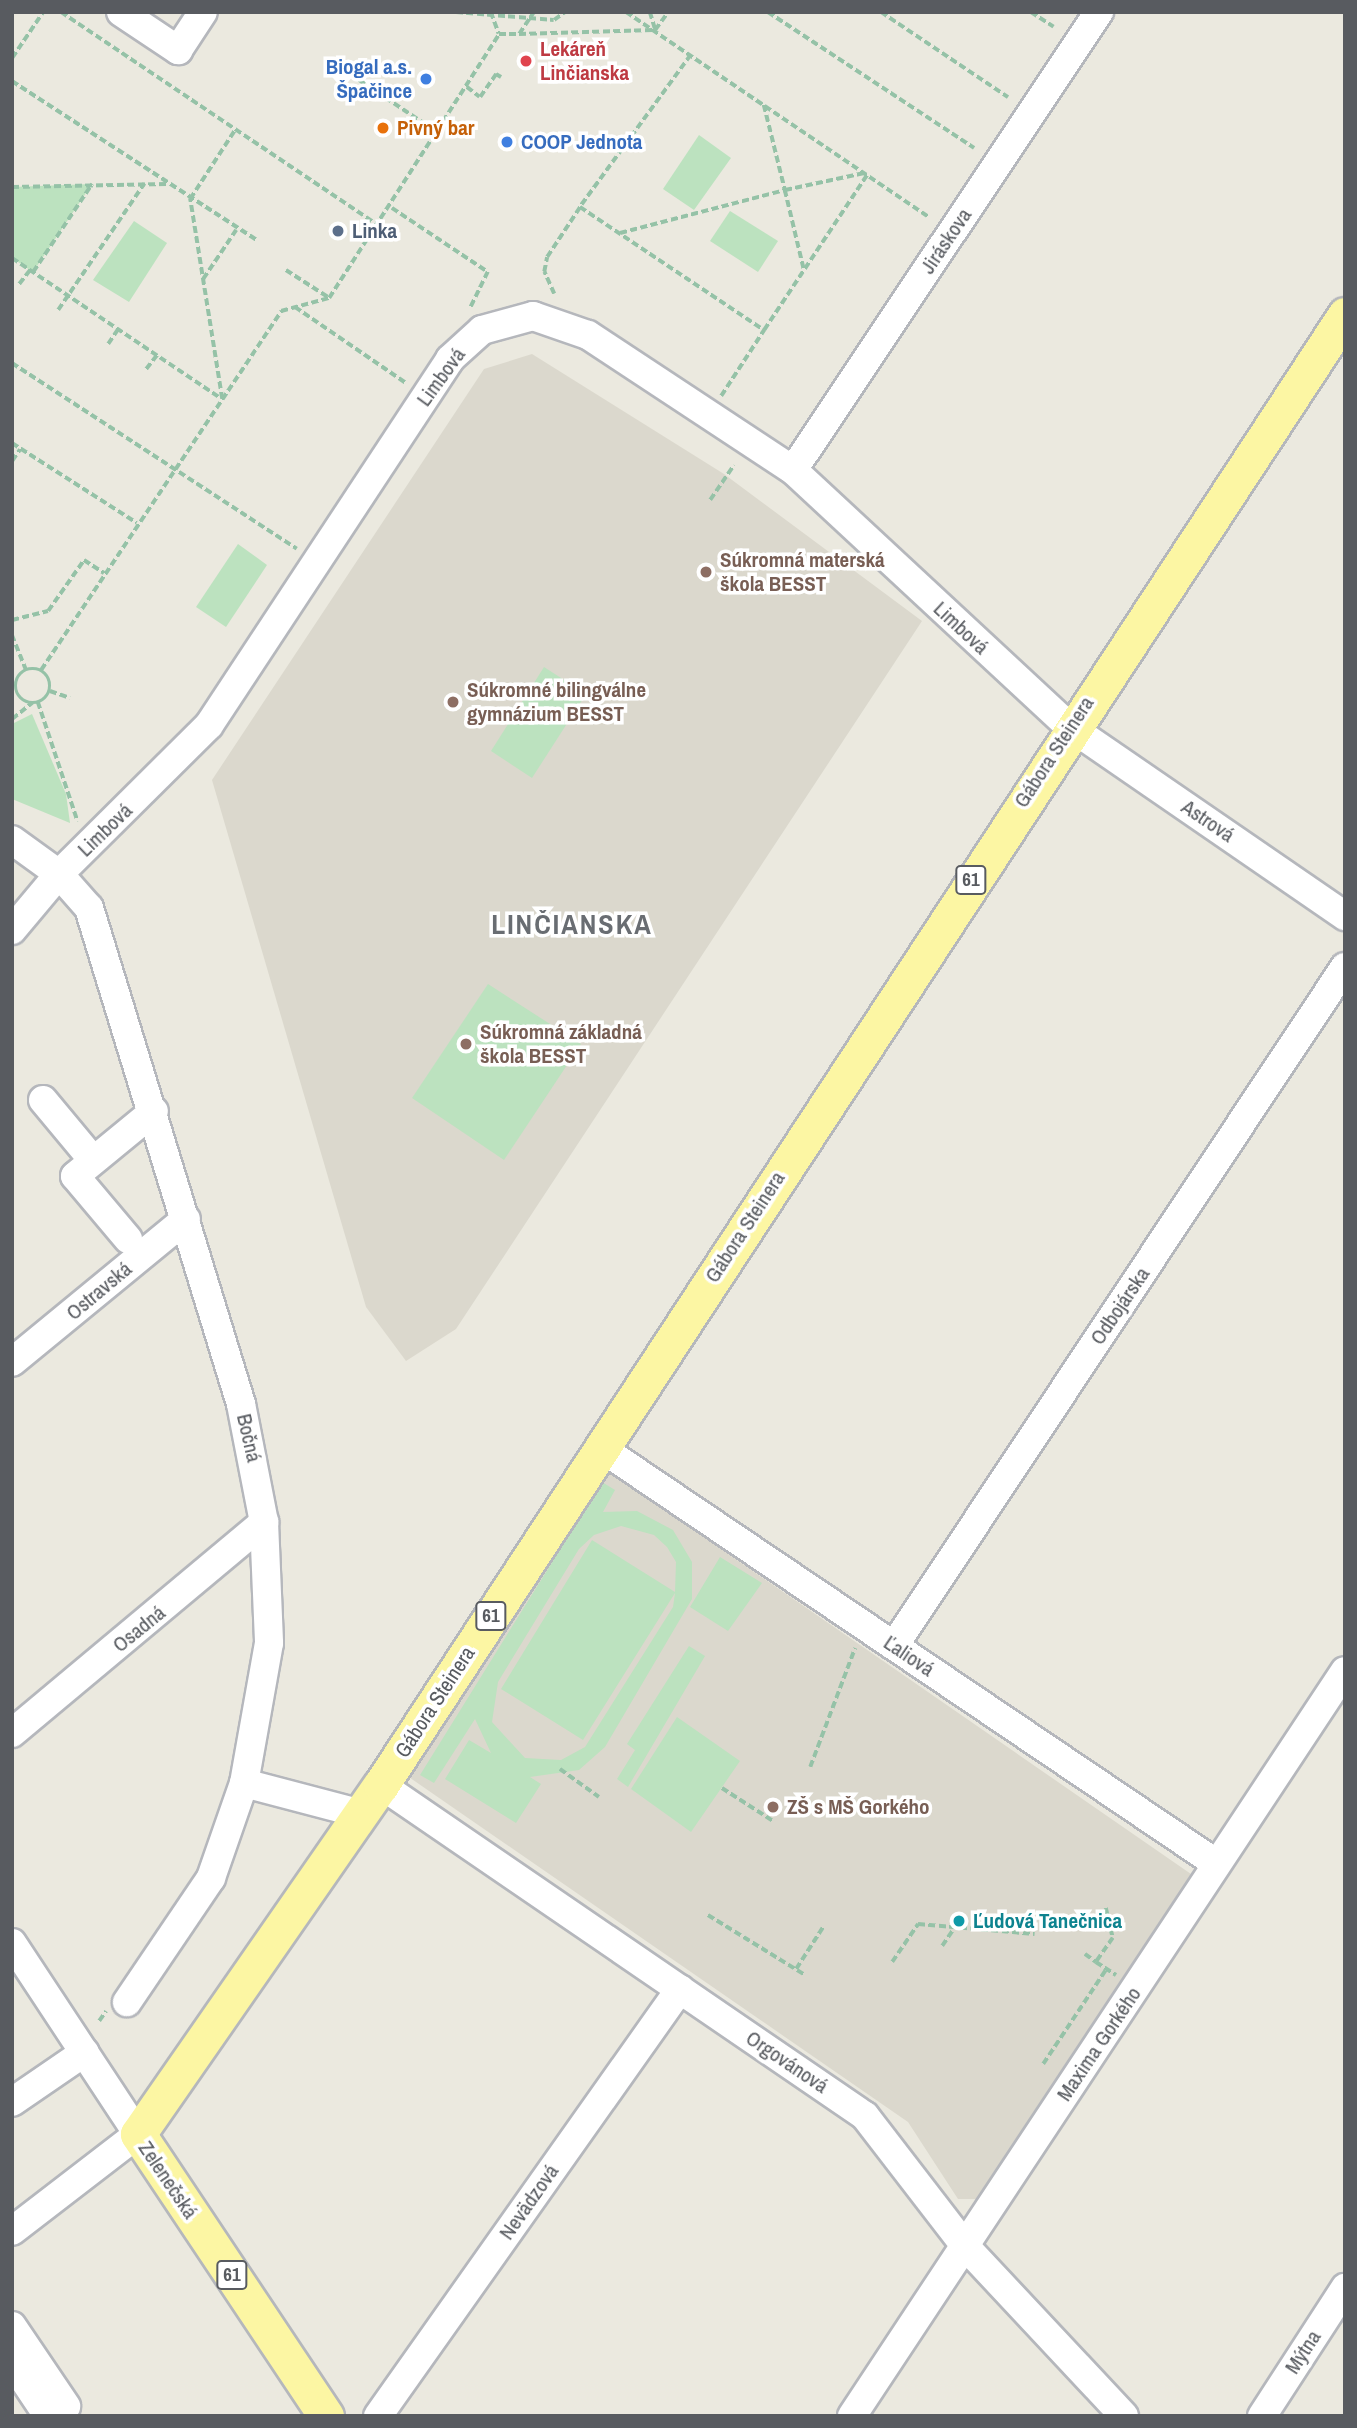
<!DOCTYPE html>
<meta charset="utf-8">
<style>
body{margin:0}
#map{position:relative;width:1357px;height:2428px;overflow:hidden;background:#ebe9df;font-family:"Archivo Narrow",sans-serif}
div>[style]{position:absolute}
.education>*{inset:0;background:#dbd8cd}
.green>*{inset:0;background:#bce2bf}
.path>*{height:3.5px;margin-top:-1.75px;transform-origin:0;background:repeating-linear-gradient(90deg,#95c2a7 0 7px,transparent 0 10.5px)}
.path>.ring{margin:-1.75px;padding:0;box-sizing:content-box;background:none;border:3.5px solid #95c2a7;border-radius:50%}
.roads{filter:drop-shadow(2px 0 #b5b7bc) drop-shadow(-2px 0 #b5b7bc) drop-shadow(0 2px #b5b7bc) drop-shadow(0 -2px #b5b7bc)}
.minor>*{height:28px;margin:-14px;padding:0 14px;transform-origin:14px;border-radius:14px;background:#fff}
.major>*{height:35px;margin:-17.5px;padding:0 17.5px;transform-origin:17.5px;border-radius:17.5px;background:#fcf6a3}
.dots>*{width:19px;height:19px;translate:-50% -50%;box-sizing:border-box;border:4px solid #fff;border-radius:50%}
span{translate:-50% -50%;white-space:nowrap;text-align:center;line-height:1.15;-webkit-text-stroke:7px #fff;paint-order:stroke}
.shield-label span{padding:2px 5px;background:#fff;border:2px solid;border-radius:5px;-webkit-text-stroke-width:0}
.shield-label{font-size:19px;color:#585b60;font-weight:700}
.health-label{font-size:21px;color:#be3a42;font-weight:700}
.left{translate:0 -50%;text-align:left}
.shop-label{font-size:21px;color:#366cbe;font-weight:700}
.right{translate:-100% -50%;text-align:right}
.food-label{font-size:21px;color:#c56008;font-weight:700}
.service-label{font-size:21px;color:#4e5e75;font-weight:700}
.street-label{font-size:21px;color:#585b60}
.education-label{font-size:21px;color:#785e54;font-weight:700}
.culture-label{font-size:21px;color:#0d838f;font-weight:700}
.district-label{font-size:28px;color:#696d72;font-weight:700;letter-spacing:2px}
.frame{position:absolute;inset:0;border:14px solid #585b60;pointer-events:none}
</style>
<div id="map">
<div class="education">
<div style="clip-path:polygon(532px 354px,724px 474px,922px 621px,456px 1329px,406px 1361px,366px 1307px,212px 780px,484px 369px)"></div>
<div style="clip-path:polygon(601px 1466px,1191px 1874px,978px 2199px,958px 2199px,908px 2122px,403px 1773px)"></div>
</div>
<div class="green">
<div style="clip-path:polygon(699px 135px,731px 158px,694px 210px,663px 189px)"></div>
<div style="clip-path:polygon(92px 184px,33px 272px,12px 258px,12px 187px)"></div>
<div style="clip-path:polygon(730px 211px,778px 241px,758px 272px,710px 241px)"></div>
<div style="clip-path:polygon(134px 221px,167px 243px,129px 302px,93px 280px)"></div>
<div style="clip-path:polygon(238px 544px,267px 565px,226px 627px,196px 607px)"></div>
<div style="clip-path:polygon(544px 667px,586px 694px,532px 778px,491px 751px)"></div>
<div style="clip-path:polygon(32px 714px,66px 794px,70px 823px,12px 799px,12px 724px)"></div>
<div style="clip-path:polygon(488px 984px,581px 1044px,504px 1160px,412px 1098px)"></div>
<div style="clip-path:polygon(evenodd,602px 1482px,615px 1490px,603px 1512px,637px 1511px,673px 1530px,692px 1562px,692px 1599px,605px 1747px,579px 1770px,530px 1777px,541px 1784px,516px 1823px,445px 1779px,469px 1740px,491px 1753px,475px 1719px,434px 1783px,420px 1775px,602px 1482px,621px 1526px,654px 1535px,667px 1547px,676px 1562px,675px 1592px,592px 1540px,501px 1689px,583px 1740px,675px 1593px,673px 1607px,585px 1747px,561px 1760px,525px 1758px,492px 1722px,498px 1682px,579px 1549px,594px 1535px,621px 1526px)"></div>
<div style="clip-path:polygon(720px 1557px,762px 1583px,728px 1631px,690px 1607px)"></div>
<div style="clip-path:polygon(689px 1646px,705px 1656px,628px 1787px,617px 1779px,635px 1750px,627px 1744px)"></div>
<div style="clip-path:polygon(677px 1717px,740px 1761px,691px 1832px,631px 1789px)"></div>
</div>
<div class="path">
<div style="left:61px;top:12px;width:383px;rotate:33.9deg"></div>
<div style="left:456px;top:12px;width:98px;rotate:4.7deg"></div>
<div style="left:554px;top:20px;width:14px;rotate:-36deg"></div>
<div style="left:491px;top:12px;width:23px;rotate:70deg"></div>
<div style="left:626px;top:12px;width:366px;rotate:34.1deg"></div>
<div style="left:650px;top:12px;width:17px;rotate:73deg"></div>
<div style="left:768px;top:12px;width:247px;rotate:33.4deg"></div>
<div style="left:881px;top:12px;width:153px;rotate:33.8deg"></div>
<div style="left:1031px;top:12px;width:27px;rotate:33deg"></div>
<div style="left:655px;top:30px;width:22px;rotate:-54deg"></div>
<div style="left:519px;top:34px;width:134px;rotate:-1.7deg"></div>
<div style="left:691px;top:55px;width:188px;rotate:126.1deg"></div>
<div style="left:580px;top:207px;width:221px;rotate:33.8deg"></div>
<div style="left:764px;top:330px;width:186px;rotate:-56.4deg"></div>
<div style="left:12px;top:58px;width:55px;rotate:-56deg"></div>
<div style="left:359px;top:80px;width:97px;rotate:33.7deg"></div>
<div style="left:12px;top:81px;width:293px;rotate:33deg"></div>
<div style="left:467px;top:87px;width:16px;rotate:38deg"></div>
<div style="left:480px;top:97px;width:28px;rotate:-55deg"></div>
<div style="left:496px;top:74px;width:6px;rotate:31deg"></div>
<div style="left:764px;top:105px;width:88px;rotate:76.1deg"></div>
<div style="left:785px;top:190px;width:81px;rotate:-12.1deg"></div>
<div style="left:12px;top:187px;width:155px;rotate:-1.1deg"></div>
<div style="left:392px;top:208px;width:115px;rotate:33.7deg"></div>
<div style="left:488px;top:272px;width:39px;rotate:116deg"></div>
<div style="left:620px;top:233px;width:171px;rotate:-14.6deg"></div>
<div style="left:785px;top:190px;width:82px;rotate:76.6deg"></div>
<div style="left:12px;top:258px;width:251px;rotate:33.9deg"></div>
<div style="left:286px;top:270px;width:50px;rotate:32.7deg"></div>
<div style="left:33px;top:272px;width:106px;rotate:-56.2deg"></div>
<div style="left:203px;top:279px;width:59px;rotate:-56deg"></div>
<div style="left:19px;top:284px;width:18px;rotate:-52deg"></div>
<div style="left:554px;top:294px;width:24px;rotate:-114deg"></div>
<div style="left:544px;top:272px;width:15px;rotate:-79deg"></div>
<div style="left:547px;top:257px;width:60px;rotate:-56.6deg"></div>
<div style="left:295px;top:307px;width:135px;rotate:34.4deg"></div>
<div style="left:58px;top:310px;width:153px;rotate:-55.7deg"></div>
<div style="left:108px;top:344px;width:18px;rotate:-56deg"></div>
<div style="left:12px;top:363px;width:340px;rotate:33.1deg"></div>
<div style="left:146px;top:369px;width:18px;rotate:-52deg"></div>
<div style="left:721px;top:396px;width:79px;rotate:-56.9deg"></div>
<div style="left:222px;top:399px;width:203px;rotate:-99.1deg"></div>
<div style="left:190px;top:199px;width:82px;rotate:-56.9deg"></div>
<div style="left:12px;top:443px;width:148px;rotate:32.6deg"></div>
<div style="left:12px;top:461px;width:14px;rotate:-56deg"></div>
<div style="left:710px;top:500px;width:42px;rotate:-55.6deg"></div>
<div style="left:12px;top:620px;width:37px;rotate:-14deg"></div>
<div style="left:48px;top:611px;width:62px;rotate:-54.8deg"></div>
<div style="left:84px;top:560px;width:24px;rotate:33deg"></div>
<div style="left:12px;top:635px;width:38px;rotate:68deg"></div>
<div class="ring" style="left:16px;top:669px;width:30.5px;height:30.5px"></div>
<div style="left:41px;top:670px;width:432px;rotate:-56.2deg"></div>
<div style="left:281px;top:311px;width:50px;rotate:-15.2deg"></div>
<div style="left:329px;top:298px;width:314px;rotate:-57.2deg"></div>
<div style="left:499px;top:34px;width:20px"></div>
<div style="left:519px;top:34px;width:27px;rotate:-56deg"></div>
<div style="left:50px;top:691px;width:21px;rotate:19deg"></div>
<div style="left:38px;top:702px;width:126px;rotate:71.6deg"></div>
<div style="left:12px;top:719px;width:26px;rotate:-39deg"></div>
<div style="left:810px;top:1767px;width:127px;rotate:-69.3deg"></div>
<div style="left:560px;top:1769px;width:48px;rotate:35.7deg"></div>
<div style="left:722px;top:1788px;width:61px;rotate:32.9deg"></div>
<div style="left:1106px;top:1908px;width:31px;rotate:77deg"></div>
<div style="left:1113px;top:1938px;width:29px;rotate:125deg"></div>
<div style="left:1096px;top:1962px;width:24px;rotate:33deg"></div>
<div style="left:708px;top:1915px;width:114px;rotate:31.7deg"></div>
<div style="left:942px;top:1946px;width:23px;rotate:-56deg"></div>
<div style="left:1085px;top:1954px;width:14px;rotate:36deg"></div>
<div style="left:892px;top:1962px;width:46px;rotate:-55.6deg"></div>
<div style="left:918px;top:1924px;width:117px;rotate:4.9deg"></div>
<div style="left:796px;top:1969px;width:50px;rotate:-57.3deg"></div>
<div style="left:99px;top:2021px;width:12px;rotate:-55deg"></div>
<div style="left:1043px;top:2064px;width:115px;rotate:-56.3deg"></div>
</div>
<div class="roads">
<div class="minor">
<div style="left:121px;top:12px;width:69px;rotate:33.7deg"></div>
<div style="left:178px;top:50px;width:45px;rotate:-56.7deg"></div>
<div style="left:793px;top:470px;width:551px;rotate:-56.25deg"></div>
<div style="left:12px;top:840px;width:58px;rotate:35.9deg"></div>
<div style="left:59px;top:874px;width:45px;rotate:48.6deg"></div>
<div style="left:89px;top:908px;width:519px;rotate:72.96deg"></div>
<div style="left:241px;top:1404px;width:120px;rotate:79deg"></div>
<div style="left:264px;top:1522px;width:121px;rotate:87.6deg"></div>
<div style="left:269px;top:1643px;width:142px;rotate:100.1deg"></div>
<div style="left:244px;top:1783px;width:101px;rotate:109.2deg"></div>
<div style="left:211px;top:1878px;width:150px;rotate:124.1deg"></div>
<div style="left:12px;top:930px;width:73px;rotate:-50deg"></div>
<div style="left:59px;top:874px;width:211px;rotate:-44.8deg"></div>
<div style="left:209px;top:725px;width:438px;rotate:-56.6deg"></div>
<div style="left:450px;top:359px;width:43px;rotate:-42.2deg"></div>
<div style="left:482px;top:330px;width:53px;rotate:-15.4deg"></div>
<div style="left:533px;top:316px;width:58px;rotate:19.1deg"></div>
<div style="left:588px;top:335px;width:245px;rotate:33.4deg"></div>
<div style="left:793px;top:470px;width:378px;rotate:42.9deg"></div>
<div style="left:1070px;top:727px;width:334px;rotate:34.5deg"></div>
<div style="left:43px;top:1100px;width:78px;rotate:50.2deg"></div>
<div style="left:128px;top:1239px;width:82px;rotate:-130.1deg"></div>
<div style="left:75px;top:1176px;width:102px;rotate:-39.4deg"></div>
<div style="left:12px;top:1362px;width:225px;rotate:-39.4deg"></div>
<div style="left:601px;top:1448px;width:743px;rotate:34.03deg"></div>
<div style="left:894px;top:1646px;width:815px;rotate:-56.41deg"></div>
<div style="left:12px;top:1733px;width:329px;rotate:-39.9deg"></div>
<div style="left:244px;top:1783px;width:122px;rotate:14.7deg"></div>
<div style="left:381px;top:1785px;width:586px;rotate:34.37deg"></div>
<div style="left:865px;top:2116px;width:164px;rotate:52.4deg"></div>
<div style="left:965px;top:2246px;width:233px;rotate:46.9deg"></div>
<div style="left:12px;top:1943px;width:229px;rotate:56.6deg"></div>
<div style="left:138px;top:2134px;width:159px;rotate:142.4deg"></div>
<div style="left:12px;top:2102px;width:88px;rotate:-34.4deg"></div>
<div style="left:12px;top:2326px;width:97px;rotate:56deg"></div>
<div style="left:12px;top:2362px;width:65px;rotate:56.3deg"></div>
<div style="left:378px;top:2416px;width:523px;rotate:-54.73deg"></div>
<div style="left:852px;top:2416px;width:893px;rotate:-56.51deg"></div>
<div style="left:1262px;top:2416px;width:153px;rotate:-57deg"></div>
</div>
<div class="major">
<div style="left:326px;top:2416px;width:339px;rotate:-123.7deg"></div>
<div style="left:138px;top:2134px;width:425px;rotate:-55.2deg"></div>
<div style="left:381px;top:1785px;width:1758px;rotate:-56.74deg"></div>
</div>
</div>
<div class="dots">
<div style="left:526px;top:61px;background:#e0444e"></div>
<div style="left:426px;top:79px;background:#3f7fe0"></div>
<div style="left:383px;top:128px;background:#e8710a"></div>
<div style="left:507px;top:142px;background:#3f7fe0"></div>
<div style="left:338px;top:231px;background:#5c6f8a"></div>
<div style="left:706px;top:572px;background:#8d6e63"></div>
<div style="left:453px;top:702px;background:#8d6e63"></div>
<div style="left:466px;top:1044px;background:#8d6e63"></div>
<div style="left:773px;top:1807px;background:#8d6e63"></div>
<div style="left:959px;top:1921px;background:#0f9aa8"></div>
</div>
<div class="shield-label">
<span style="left:971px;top:880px">61</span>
<span style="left:491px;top:1616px">61</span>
<span style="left:232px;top:2275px">61</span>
</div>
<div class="health-label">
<span class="left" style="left:540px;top:61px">Lekáreň<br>Linčianska</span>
</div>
<div class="shop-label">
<span class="right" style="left:412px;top:79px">Biogal a.s.<br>Špačince</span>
<span class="left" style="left:521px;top:142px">COOP Jednota</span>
</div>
<div class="food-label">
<span class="left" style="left:397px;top:128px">Pivný bar</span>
</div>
<div class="service-label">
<span class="left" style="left:352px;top:231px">Linka</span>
</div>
<div class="street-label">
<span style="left:946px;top:241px;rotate:-56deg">Jiráskova</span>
<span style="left:441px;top:377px;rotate:-54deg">Limbová</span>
<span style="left:961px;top:628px;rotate:43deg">Limbová</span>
<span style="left:1054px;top:752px;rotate:-57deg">Gábora Steinera</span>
<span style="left:1208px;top:821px;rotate:34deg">Astrová</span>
<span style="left:105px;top:830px;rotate:-44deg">Limbová</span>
<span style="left:745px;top:1227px;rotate:-57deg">Gábora Steinera</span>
<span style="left:99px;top:1291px;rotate:-40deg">Ostravská</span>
<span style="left:1120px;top:1306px;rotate:-56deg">Odbojárska</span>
<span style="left:249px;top:1438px;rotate:77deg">Bočná</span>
<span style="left:139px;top:1629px;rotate:-39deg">Osadná</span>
<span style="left:909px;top:1656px;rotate:34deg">Ľaliová</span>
<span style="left:435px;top:1702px;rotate:-57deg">Gábora Steinera</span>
<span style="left:1099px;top:2044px;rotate:-56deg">Maxima Gorkého</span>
<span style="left:787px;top:2062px;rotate:34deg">Orgovánová</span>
<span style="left:168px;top:2180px;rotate:56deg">Zelenečská</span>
<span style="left:529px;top:2202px;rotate:-55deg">Nevädzová</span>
<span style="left:1303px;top:2352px;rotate:-57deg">Mýtna</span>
</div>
<div class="education-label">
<span class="left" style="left:720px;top:572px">Súkromná materská<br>škola BESST</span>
<span class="left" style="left:467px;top:702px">Súkromné bilingválne<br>gymnázium BESST</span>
<span class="left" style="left:480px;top:1044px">Súkromná základná<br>škola BESST</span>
<span class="left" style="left:787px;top:1807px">ZŠ s MŠ Gorkého</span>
</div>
<div class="culture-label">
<span class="left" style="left:973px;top:1921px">Ľudová Tanečnica</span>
</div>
<div class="district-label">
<span style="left:572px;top:924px">LINČIANSKA</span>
</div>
<div class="frame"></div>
</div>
